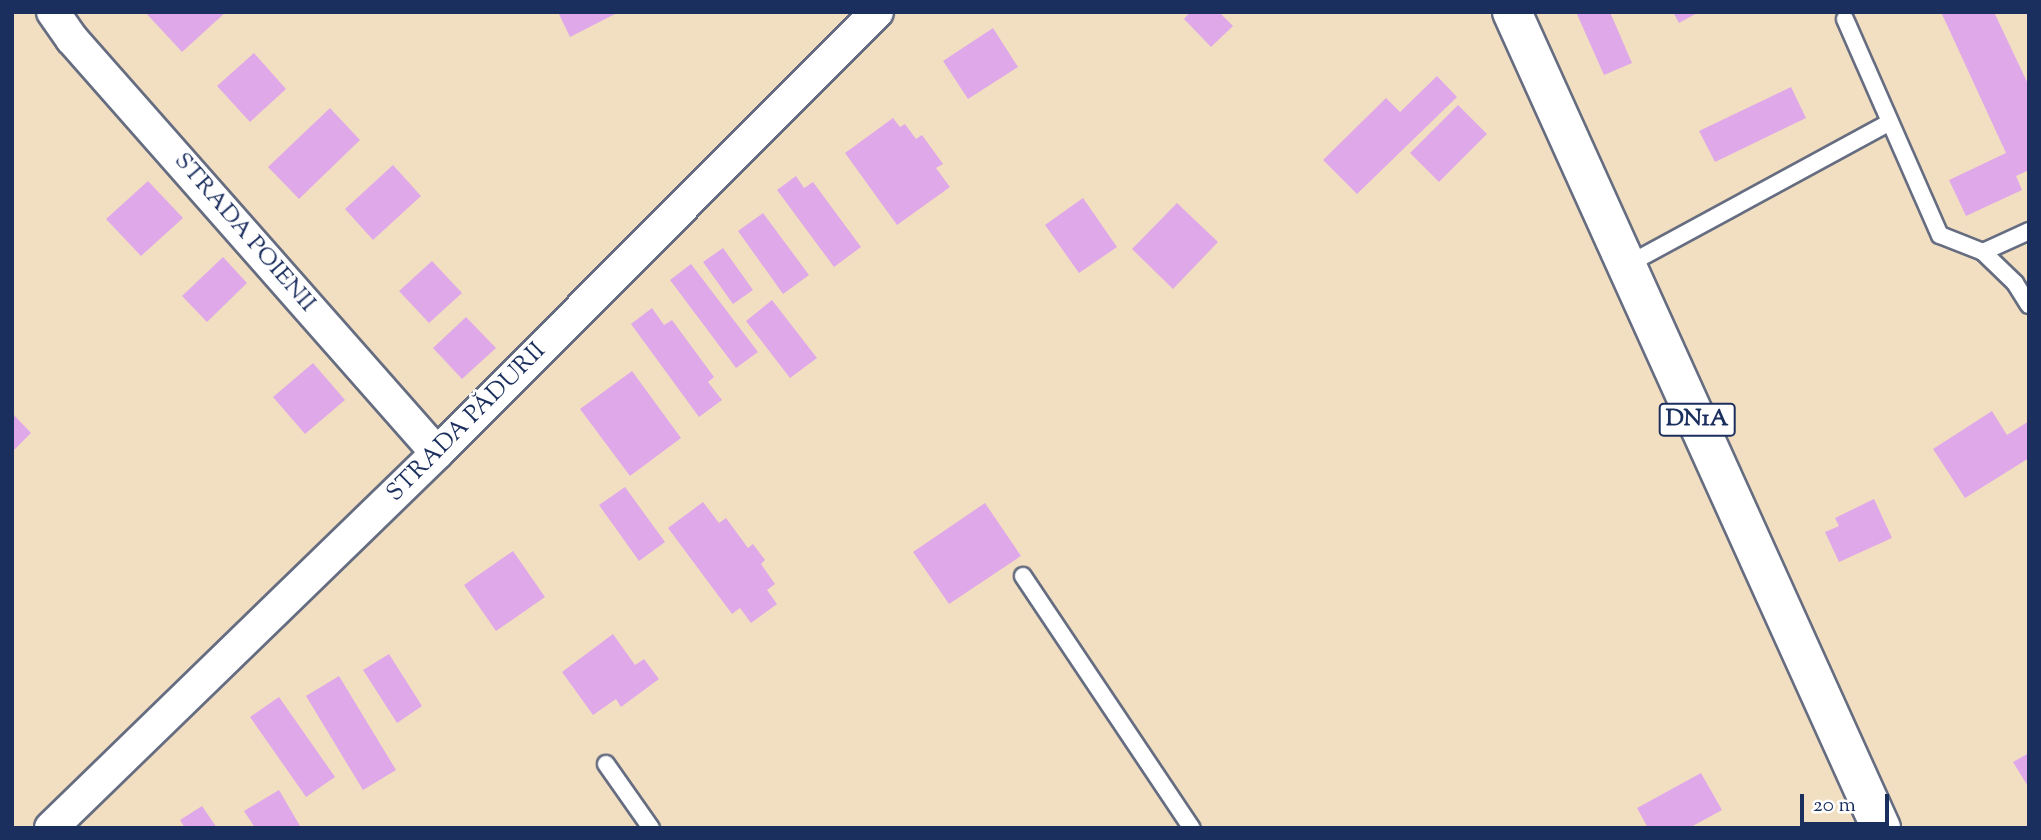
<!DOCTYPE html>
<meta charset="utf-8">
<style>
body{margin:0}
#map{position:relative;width:2041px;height:840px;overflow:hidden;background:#f2dfc1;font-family:"Sorts Mill Goudy",serif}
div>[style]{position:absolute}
.building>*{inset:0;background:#dfa9e9}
.roads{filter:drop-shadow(2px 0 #666d81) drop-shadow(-2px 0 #666d81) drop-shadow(0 2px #666d81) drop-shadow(0 -2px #666d81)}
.service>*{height:16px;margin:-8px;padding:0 8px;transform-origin:8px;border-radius:8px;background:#fff}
.minor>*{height:32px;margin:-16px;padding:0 16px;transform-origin:16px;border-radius:16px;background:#fff}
.primary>*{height:38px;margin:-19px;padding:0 19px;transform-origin:19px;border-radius:19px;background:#fff}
span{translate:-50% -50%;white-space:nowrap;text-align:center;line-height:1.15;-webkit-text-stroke:5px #fff;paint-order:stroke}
.shield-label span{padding:2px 5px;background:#fff;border:2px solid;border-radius:5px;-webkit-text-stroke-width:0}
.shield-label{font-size:23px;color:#1b2f5e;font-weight:700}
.street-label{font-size:24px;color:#1b2f5e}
.frame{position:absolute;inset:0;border:14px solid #1b2f5e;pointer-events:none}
.scale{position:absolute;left:1800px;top:794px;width:89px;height:32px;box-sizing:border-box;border:4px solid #1b2f5e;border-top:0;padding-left:9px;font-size:21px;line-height:24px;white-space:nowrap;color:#1b2f5e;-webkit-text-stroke:5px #fff;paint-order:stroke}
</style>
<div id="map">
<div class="building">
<div style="clip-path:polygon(145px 12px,226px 12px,182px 52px)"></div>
<div style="clip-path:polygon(558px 12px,619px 12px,570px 37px)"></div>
<div style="clip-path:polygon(1190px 12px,1219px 12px,1233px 26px,1211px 47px,1184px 19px)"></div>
<div style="clip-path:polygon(1576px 12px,1610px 12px,1632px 63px,1604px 75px)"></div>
<div style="clip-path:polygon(1673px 12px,1699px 12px,1679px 23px)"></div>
<div style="clip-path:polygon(1941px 12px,1994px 12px,2029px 86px,2029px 170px,2016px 176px,2022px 190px,1966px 216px,1949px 180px,2006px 153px)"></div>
<div style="clip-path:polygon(993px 28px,1018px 67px,968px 99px,943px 61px)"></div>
<div style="clip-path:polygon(254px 53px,286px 89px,250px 122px,217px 86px)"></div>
<div style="clip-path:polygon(1437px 76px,1457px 97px,1357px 194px,1323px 160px,1386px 98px,1400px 112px)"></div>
<div style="clip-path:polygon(1791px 87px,1806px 118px,1715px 162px,1699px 131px)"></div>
<div style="clip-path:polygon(1458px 105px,1487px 134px,1439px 182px,1410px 153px)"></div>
<div style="clip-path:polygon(330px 108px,360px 140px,299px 199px,268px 167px)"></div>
<div style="clip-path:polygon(893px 118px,900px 127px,905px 124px,916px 139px,922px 135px,943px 164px,936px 168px,950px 187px,897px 225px,845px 153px)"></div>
<div style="clip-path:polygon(393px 165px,421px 196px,373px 240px,345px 209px)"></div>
<div style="clip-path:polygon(796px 176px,804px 188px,813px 182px,861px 247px,834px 267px,777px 190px)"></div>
<div style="clip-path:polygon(148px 181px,183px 218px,141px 256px,106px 219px)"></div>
<div style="clip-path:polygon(1083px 198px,1117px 247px,1079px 273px,1045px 225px)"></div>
<div style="clip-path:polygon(1177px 203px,1218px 242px,1173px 289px,1132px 249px)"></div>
<div style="clip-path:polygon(763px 213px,809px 275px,783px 294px,738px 231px)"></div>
<div style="clip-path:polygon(723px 248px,753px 290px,733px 304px,703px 262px)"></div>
<div style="clip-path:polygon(223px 257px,247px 283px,207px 322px,182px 296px)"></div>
<div style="clip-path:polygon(432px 261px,462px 293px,429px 323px,399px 291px)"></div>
<div style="clip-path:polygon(691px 264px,758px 352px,736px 368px,670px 280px)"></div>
<div style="clip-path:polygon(772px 300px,817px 358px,790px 378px,746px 321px)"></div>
<div style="clip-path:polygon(652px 308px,664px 325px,672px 320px,714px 377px,708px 382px,722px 400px,699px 417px,631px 324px)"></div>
<div style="clip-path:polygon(466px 317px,496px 348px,462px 379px,433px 348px)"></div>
<div style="clip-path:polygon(313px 363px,345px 400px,305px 434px,273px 397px)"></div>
<div style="clip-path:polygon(632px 371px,681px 438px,630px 476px,580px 409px)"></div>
<div style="clip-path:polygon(1992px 411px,2007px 435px,2029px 421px,2029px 458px,1965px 498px,1933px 449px)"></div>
<div style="clip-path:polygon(12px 413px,31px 433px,12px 452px)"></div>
<div style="clip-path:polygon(625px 487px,665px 542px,639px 561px,599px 505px)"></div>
<div style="clip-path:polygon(1874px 499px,1892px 538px,1839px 562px,1825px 532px,1839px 526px,1835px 518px)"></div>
<div style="clip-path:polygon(703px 502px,719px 523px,726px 518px,748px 548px,753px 544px,765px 560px,761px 564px,775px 584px,767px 590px,777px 604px,751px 623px,740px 608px,732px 614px,668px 528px)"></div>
<div style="clip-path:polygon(985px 503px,1021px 556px,949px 604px,913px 552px)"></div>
<div style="clip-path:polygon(513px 551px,545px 597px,496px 631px,464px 585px)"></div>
<div style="clip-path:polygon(613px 634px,635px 665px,644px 659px,659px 679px,621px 707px,616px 699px,593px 715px,562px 672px)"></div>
<div style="clip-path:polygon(389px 654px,422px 706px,397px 723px,363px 670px)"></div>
<div style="clip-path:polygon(339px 676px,396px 770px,363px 790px,306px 696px)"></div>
<div style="clip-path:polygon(279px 697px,335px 777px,306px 797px,250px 717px)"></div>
<div style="clip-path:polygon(2029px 753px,2029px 788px,2013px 762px)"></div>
<div style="clip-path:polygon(1701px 773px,1722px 810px,1689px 828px,1648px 828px,1637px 808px)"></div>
<div style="clip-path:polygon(279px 790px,300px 826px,255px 828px,244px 811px)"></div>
<div style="clip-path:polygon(202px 806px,217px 828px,185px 828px,180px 820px)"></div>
</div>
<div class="roads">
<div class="service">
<div style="left:1845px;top:19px;width:236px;rotate:66.3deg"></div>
<div style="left:1940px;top:235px;width:46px;rotate:21.6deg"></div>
<div style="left:1983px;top:252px;width:45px;rotate:44.1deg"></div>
<div style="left:2015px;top:283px;width:26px;rotate:58deg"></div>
<div style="left:1983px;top:252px;width:51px;rotate:-24.5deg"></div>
<div style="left:1627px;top:265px;width:299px;rotate:-28.5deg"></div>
<div style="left:1023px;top:576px;width:303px;rotate:56.2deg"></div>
<div style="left:606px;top:764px;width:78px;rotate:54.9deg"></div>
</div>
<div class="minor">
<div style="left:53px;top:12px;width:33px;rotate:55deg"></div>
<div style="left:72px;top:39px;width:552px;rotate:48.6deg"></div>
<div style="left:51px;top:828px;width:538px;rotate:-44.17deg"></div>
<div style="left:437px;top:453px;width:623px;rotate:-45.07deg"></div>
</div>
<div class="primary">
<div style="left:1512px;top:12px;width:896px;rotate:65.67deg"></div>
</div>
</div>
<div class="shield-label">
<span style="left:1697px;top:420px">DN1A</span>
</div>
<div class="street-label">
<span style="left:244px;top:233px;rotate:49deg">STRADA POIENII</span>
<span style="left:467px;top:423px;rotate:-45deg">STRADA PĂDURII</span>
</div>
<div class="frame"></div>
<div class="scale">20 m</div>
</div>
